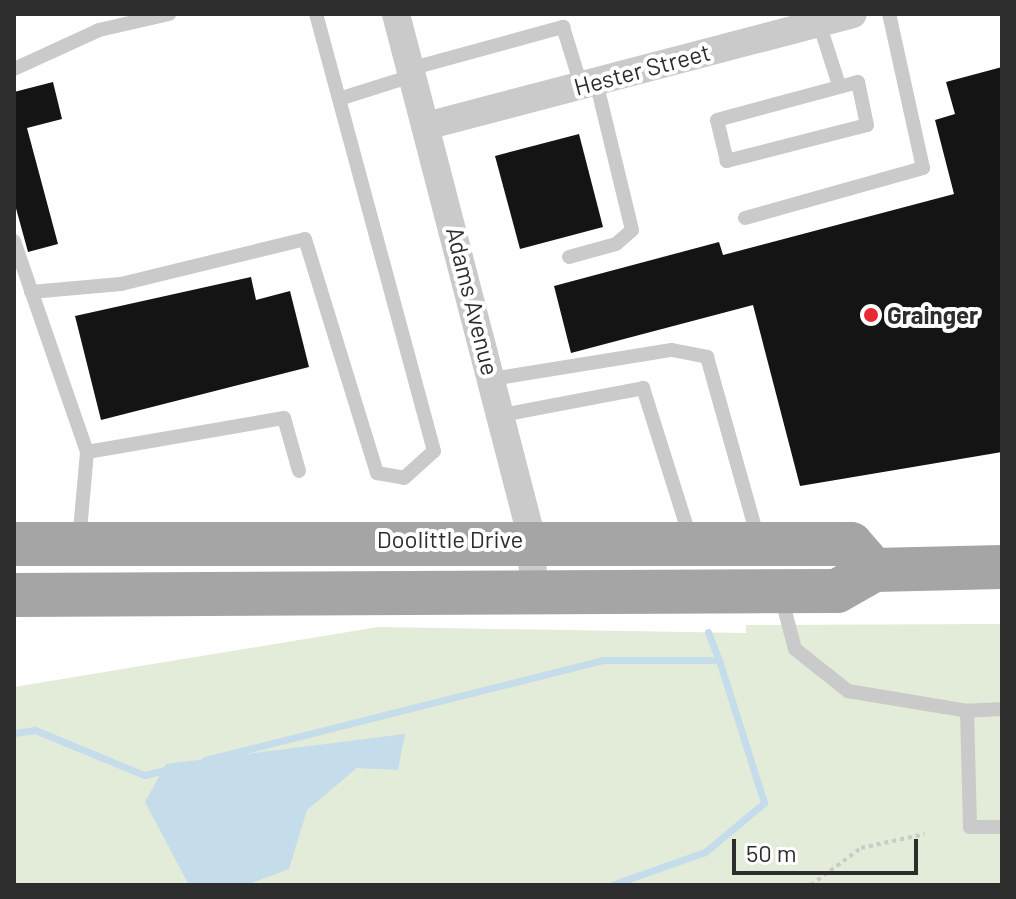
<!DOCTYPE html>
<style>
body{margin:0}
#map{position:relative;width:1016px;height:899px;overflow:hidden;background:#fff;font-family:Barlow,sans-serif}
div>[style]{position:absolute}
.green>*{inset:0;background:#e3ebd9}
.water>*{inset:0;background:#c5dceb}
.stream>*{height:7px;margin:-3.5px;padding:0 3.5px;transform-origin:3.5px;border-radius:3.5px;background:#c5dceb}
.building>*{inset:0;background:#141414}
.path>*{height:4px;margin-top:-2px;transform-origin:0;background:repeating-linear-gradient(90deg,#cacaca 0 4px,transparent 0 8px)}
.lane>*{height:14px;margin:-7px;padding:0 7px;transform-origin:7px;border-radius:7px;background:#cacaca}
.street>*{height:28px;margin:-14px;padding:0 14px;transform-origin:14px;border-radius:14px;background:#cacaca}
.primary>*{height:44px;margin:-22px;padding:0 22px;transform-origin:22px;border-radius:22px;background:#a5a5a5}
.dots>*{width:22px;height:22px;translate:-50% -50%;box-sizing:border-box;border:4px solid #fff;border-radius:50%}
span{translate:-50% -50%;white-space:nowrap;text-align:center;line-height:1.15;-webkit-text-stroke:8px #fff;paint-order:stroke}
.street-label{font-size:24px;color:#2d2d2d}
.poi-label{font-size:24px;color:#2d2d2d;font-weight:700}
.left{translate:0 -50%;text-align:left}
.frame{position:absolute;inset:0;border:16px solid #2d2d2d;pointer-events:none}
.scale{position:absolute;left:732px;top:839px;width:186px;height:36px;box-sizing:border-box;border:4px solid #2d2d2d;border-top:0;padding-left:10px;font-size:24px;line-height:28px;white-space:nowrap;color:#2d2d2d;-webkit-text-stroke:6px #fff;paint-order:stroke}
</style>
<div id="map">
<div class="green">
<div style="clip-path:polygon(1002px 624px,1002px 885px,14px 885px,14px 687px,378px 627px,746px 633px,746px 625px)"></div>
</div>
<div class="water">
<div style="clip-path:polygon(405px 734px,398px 770px,357px 768px,307px 810px,289px 869px,246px 885px,189px 885px,145px 802px,166px 764px)"></div>
</div>
<div class="stream">
<div style="left:708px;top:632px;width:30px;rotate:69deg"></div>
<div style="left:14px;top:733px;width:21px;rotate:-8deg"></div>
<div style="left:35px;top:730px;width:118px;rotate:22.4deg"></div>
<div style="left:144px;top:775px;width:27px;rotate:-13deg"></div>
<div style="left:205px;top:760px;width:410px;rotate:-14.1deg"></div>
<div style="left:603px;top:660px;width:116px"></div>
<div style="left:719px;top:660px;width:150px;rotate:72.5deg"></div>
<div style="left:764px;top:803px;width:77px;rotate:140.3deg"></div>
<div style="left:705px;top:852px;width:99px;rotate:160.5deg"></div>
</div>
<div class="building">
<div style="clip-path:polygon(1002px 67px,1002px 452px,800px 486px,753px 305px,571px 353px,554px 286px,719px 242px,723px 255px,954px 194px,935px 120px,955px 114px,946px 82px)"></div>
<div style="clip-path:polygon(53px 82px,62px 119px,27px 128px,58px 244px,28px 252px,14px 201px,14px 92px)"></div>
<div style="clip-path:polygon(579px 134px,603px 227px,520px 249px,495px 156px)"></div>
<div style="clip-path:polygon(251px 277px,256px 300px,290px 291px,309px 367px,101px 420px,75px 316px)"></div>
</div>
<div class="path">
<div style="left:811px;top:885px;width:62px;rotate:-36.5deg"></div>
<div style="left:861px;top:848px;width:65px;rotate:-12.5deg"></div>
</div>
<div class="lane">
<div style="left:819px;top:23px;width:65px;rotate:72.1deg"></div>
<div style="left:413px;top:68px;width:156px;rotate:-15.3deg"></div>
<div style="left:563px;top:27px;width:61px;rotate:72.8deg"></div>
<div style="left:14px;top:69px;width:94px;rotate:-24.6deg"></div>
<div style="left:99px;top:30px;width:72px;rotate:-12.9deg"></div>
<div style="left:858px;top:82px;width:44px;rotate:78.2deg"></div>
<div style="left:867px;top:125px;width:145px;rotate:165.6deg"></div>
<div style="left:727px;top:161px;width:42px;rotate:-103.7deg"></div>
<div style="left:717px;top:120px;width:146px;rotate:-15.1deg"></div>
<div style="left:339px;top:99px;width:80px;rotate:-17.5deg"></div>
<div style="left:745px;top:218px;width:185px;rotate:-15.7deg"></div>
<div style="left:923px;top:168px;width:158px;rotate:-102.4deg"></div>
<div style="left:14px;top:241px;width:223px;rotate:70.9deg"></div>
<div style="left:87px;top:452px;width:89px;rotate:95.1deg"></div>
<div style="left:569px;top:257px;width:49px;rotate:-15.5deg"></div>
<div style="left:616px;top:244px;width:21px;rotate:-41deg"></div>
<div style="left:632px;top:230px;width:153px;rotate:-103.6deg"></div>
<div style="left:31px;top:292px;width:90px;rotate:-5.1deg"></div>
<div style="left:121px;top:284px;width:189px;rotate:-13.7deg"></div>
<div style="left:305px;top:239px;width:245px;rotate:72.9deg"></div>
<div style="left:377px;top:473px;width:27px;rotate:10deg"></div>
<div style="left:404px;top:478px;width:40px;rotate:-42deg"></div>
<div style="left:434px;top:451px;width:453px;rotate:-105.1deg"></div>
<div style="left:492px;top:379px;width:182px;rotate:-9.2deg"></div>
<div style="left:672px;top:350px;width:36px;rotate:11deg"></div>
<div style="left:707px;top:357px;width:188px;rotate:74.3deg"></div>
<div style="left:502px;top:415px;width:144px;rotate:-10.8deg"></div>
<div style="left:643px;top:388px;width:159px;rotate:72.5deg"></div>
<div style="left:87px;top:452px;width:200px;rotate:-9.8deg"></div>
<div style="left:284px;top:418px;width:55px;rotate:74.2deg"></div>
<div style="left:781px;top:596px;width:55px;rotate:75.2deg"></div>
<div style="left:795px;top:649px;width:68px;rotate:38.4deg"></div>
<div style="left:848px;top:691px;width:121px;rotate:9.5deg"></div>
<div style="left:1002px;top:709px;width:35px;rotate:177deg"></div>
<div style="left:967px;top:711px;width:116px;rotate:88.5deg"></div>
<div style="left:970px;top:827px;width:32px"></div>
</div>
<div class="street">
<div style="left:396px;top:14px;width:542px;rotate:75.48deg"></div>
<div style="left:532px;top:539px;width:53px;rotate:88.9deg"></div>
<div style="left:430px;top:125px;width:437px;rotate:-14.7deg"></div>
</div>
<div class="primary">
<div style="left:14px;top:544px;width:837px"></div>
<div style="left:851px;top:544px;width:35px;rotate:49deg"></div>
<div style="left:14px;top:595px;width:823px;rotate:-0.28deg"></div>
<div style="left:837px;top:591px;width:43px;rotate:-29.6deg"></div>
<div style="left:874px;top:570px;width:128px;rotate:-1.3deg"></div>
</div>
<div class="dots">
<div style="left:871px;top:315px;background:#e82a35"></div>
</div>
<div class="street-label">
<span style="left:642px;top:69px;rotate:-15deg">Hester Street</span>
<span style="left:473px;top:301px;rotate:76deg">Adams Avenue</span>
<span style="left:450px;top:539px">Doolittle Drive</span>
</div>
<div class="poi-label">
<span class="left" style="left:887px;top:315px">Grainger</span>
</div>
<div class="frame"></div>
<div class="scale">50 m</div>
</div>
